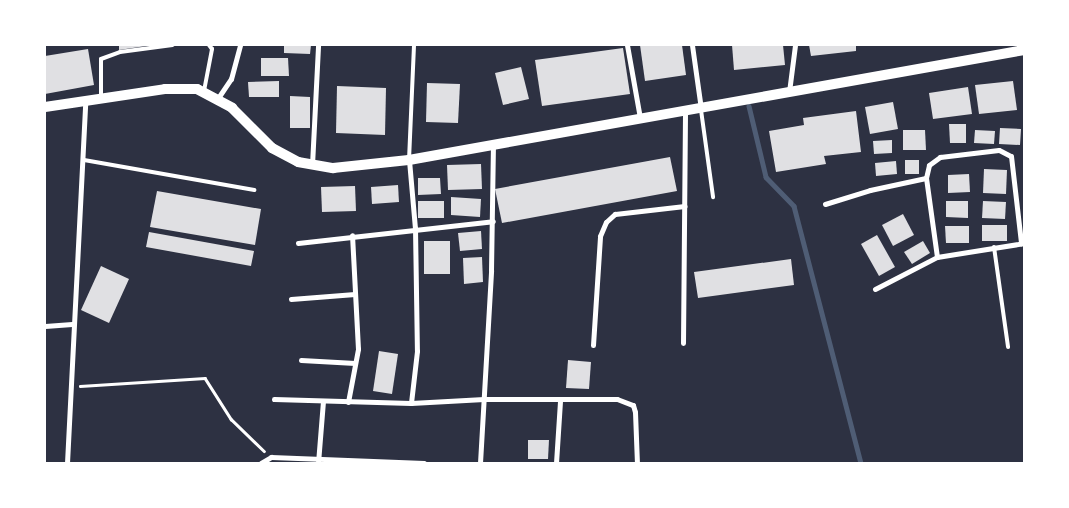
<!DOCTYPE html>
<style>
body{margin:0}
#map{position:relative;width:1069px;height:508px;overflow:hidden;background:#2d3142;font-family:"DM Sans",sans-serif}
div>[style]{position:absolute}
.stream>*{height:4.5px;margin:-2.25px;padding:0 2.25px;transform-origin:2.25px;border-radius:2.25px;background:#4f5d75}
.building>*{inset:0;background:#e0e0e3}
.path>*{height:2.5px;margin:-1.25px;padding:0 1.25px;transform-origin:1.25px;border-radius:1.25px;background:#fff}
.service>*{height:4px;margin:-2px;padding:0 2px;transform-origin:2px;border-radius:2px;background:#fff}
.minor>*{height:5px;margin:-2.5px;padding:0 2.5px;transform-origin:2.5px;border-radius:2.5px;background:#fff}
.secondary>*{height:10px;margin:-5px;padding:0 5px;transform-origin:5px;border-radius:5px;background:#fff}
span{translate:-50% -50%;white-space:nowrap;text-align:center;line-height:1.15;-webkit-text-stroke:4px #fff;paint-order:stroke}
.frame{position:absolute;inset:0;border:46px solid #fff;pointer-events:none}
</style>
<div id="map">
<div class="stream">
<div style="left:749px;top:106px;width:73px;rotate:76.5deg"></div>
<div style="left:766px;top:177px;width:40px;rotate:46deg"></div>
<div style="left:794px;top:206px;width:266px;rotate:75.4deg"></div>
</div>
<div class="building">
<div style="clip-path:polygon(119px 45px,146px 45px,146px 46px,119px 50px)"></div>
<div style="clip-path:polygon(284px 45px,311px 45px,310px 54px,284px 53px)"></div>
<div style="clip-path:polygon(640px 45px,682px 45px,686px 75px,645px 81px)"></div>
<div style="clip-path:polygon(732px 45px,783px 45px,785px 65px,734px 70px)"></div>
<div style="clip-path:polygon(809px 45px,856px 45px,856px 51px,811px 56px)"></div>
<div style="clip-path:polygon(623px 48px,630px 94px,542px 106px,535px 60px)"></div>
<div style="clip-path:polygon(88px 49px,94px 85px,45px 94px,45px 56px)"></div>
<div style="clip-path:polygon(261px 58px,288px 58px,289px 76px,261px 76px)"></div>
<div style="clip-path:polygon(521px 67px,529px 99px,503px 105px,495px 73px)"></div>
<div style="clip-path:polygon(279px 81px,279px 97px,249px 97px,248px 82px)"></div>
<div style="clip-path:polygon(1013px 81px,1017px 110px,979px 114px,975px 85px)"></div>
<div style="clip-path:polygon(427px 83px,460px 84px,458px 123px,426px 122px)"></div>
<div style="clip-path:polygon(337px 86px,386px 88px,385px 135px,336px 133px)"></div>
<div style="clip-path:polygon(968px 87px,972px 114px,933px 119px,929px 93px)"></div>
<div style="clip-path:polygon(290px 96px,310px 97px,310px 128px,290px 128px)"></div>
<div style="clip-path:polygon(893px 102px,898px 129px,870px 134px,865px 107px)"></div>
<div style="clip-path:polygon(856px 111px,861px 152px,824px 156px,826px 164px,776px 172px,769px 131px,804px 125px,803px 118px)"></div>
<div style="clip-path:polygon(949px 124px,966px 124px,966px 143px,950px 143px)"></div>
<div style="clip-path:polygon(1000px 128px,1021px 129px,1020px 145px,999px 144px)"></div>
<div style="clip-path:polygon(903px 130px,925px 130px,926px 150px,903px 150px)"></div>
<div style="clip-path:polygon(975px 130px,995px 131px,994px 144px,974px 143px)"></div>
<div style="clip-path:polygon(892px 140px,892px 153px,874px 154px,873px 141px)"></div>
<div style="clip-path:polygon(670px 157px,677px 191px,502px 223px,495px 189px)"></div>
<div style="clip-path:polygon(905px 160px,919px 160px,919px 174px,905px 174px)"></div>
<div style="clip-path:polygon(896px 161px,897px 174px,876px 176px,875px 163px)"></div>
<div style="clip-path:polygon(481px 164px,482px 189px,448px 190px,447px 165px)"></div>
<div style="clip-path:polygon(984px 169px,1007px 170px,1006px 194px,983px 193px)"></div>
<div style="clip-path:polygon(969px 174px,970px 192px,948px 193px,948px 175px)"></div>
<div style="clip-path:polygon(418px 178px,440px 178px,441px 194px,418px 195px)"></div>
<div style="clip-path:polygon(398px 185px,399px 202px,372px 204px,371px 187px)"></div>
<div style="clip-path:polygon(355px 186px,356px 211px,322px 212px,321px 187px)"></div>
<div style="clip-path:polygon(157px 191px,261px 209px,255px 245px,150px 227px)"></div>
<div style="clip-path:polygon(451px 197px,481px 199px,480px 217px,451px 215px)"></div>
<div style="clip-path:polygon(418px 201px,444px 201px,444px 218px,418px 218px)"></div>
<div style="clip-path:polygon(946px 201px,968px 201px,968px 218px,946px 217px)"></div>
<div style="clip-path:polygon(983px 201px,1006px 202px,1005px 219px,982px 218px)"></div>
<div style="clip-path:polygon(903px 214px,914px 235px,893px 246px,882px 225px)"></div>
<div style="clip-path:polygon(982px 225px,1007px 225px,1007px 241px,982px 241px)"></div>
<div style="clip-path:polygon(945px 226px,969px 226px,969px 243px,946px 243px)"></div>
<div style="clip-path:polygon(481px 231px,482px 249px,460px 251px,458px 233px)"></div>
<div style="clip-path:polygon(149px 232px,254px 251px,251px 266px,146px 247px)"></div>
<div style="clip-path:polygon(877px 235px,895px 267px,879px 276px,861px 244px)"></div>
<div style="clip-path:polygon(424px 241px,450px 241px,450px 274px,424px 274px)"></div>
<div style="clip-path:polygon(923px 241px,930px 253px,912px 264px,904px 252px)"></div>
<div style="clip-path:polygon(482px 257px,483px 282px,464px 284px,463px 258px)"></div>
<div style="clip-path:polygon(791px 259px,794px 285px,698px 298px,694px 272px)"></div>
<div style="clip-path:polygon(101px 266px,129px 279px,109px 323px,81px 310px)"></div>
<div style="clip-path:polygon(379px 351px,398px 354px,392px 394px,373px 391px)"></div>
<div style="clip-path:polygon(568px 360px,591px 362px,589px 389px,566px 388px)"></div>
<div style="clip-path:polygon(528px 440px,549px 440px,548px 459px,528px 459px)"></div>
</div>
<div class="path">
<div style="left:80px;top:386px;width:125px;rotate:-3.7deg"></div>
<div style="left:205px;top:378px;width:49px;rotate:57.6deg"></div>
<div style="left:231px;top:419px;width:46px;rotate:44.1deg"></div>
</div>
<div class="service">
<div style="left:204px;top:91px;width:43px;rotate:-79.2deg"></div>
<div style="left:212px;top:49px;width:5px;rotate:-127deg"></div>
<div style="left:101px;top:98px;width:39px;rotate:-90deg"></div>
<div style="left:101px;top:59px;width:20px;rotate:-20deg"></div>
<div style="left:120px;top:52px;width:53px;rotate:-7.5deg"></div>
<div style="left:701px;top:110px;width:88px;rotate:82.1deg"></div>
<div style="left:84px;top:160px;width:173px;rotate:10deg"></div>
<div style="left:409px;top:160px;width:115px;rotate:-87.5deg"></div>
<div style="left:994px;top:247px;width:101px;rotate:82deg"></div>
</div>
<div class="minor">
<div style="left:627px;top:45px;width:74px;rotate:79.9deg"></div>
<div style="left:692px;top:45px;width:65px;rotate:82deg"></div>
<div style="left:789px;top:92px;width:47px;rotate:-82.7deg"></div>
<div style="left:218px;top:98px;width:23px;rotate:-56deg"></div>
<div style="left:231px;top:79px;width:35px;rotate:-75deg"></div>
<div style="left:409px;top:160px;width:68px;rotate:85deg"></div>
<div style="left:415px;top:228px;width:123px;rotate:89.1deg"></div>
<div style="left:417px;top:351px;width:52px;rotate:96.6deg"></div>
<div style="left:312px;top:165px;width:120px;rotate:-87.1deg"></div>
<div style="left:825px;top:204px;width:47px;rotate:-17.3deg"></div>
<div style="left:870px;top:190px;width:57px;rotate:-12.1deg"></div>
<div style="left:298px;top:243px;width:196px;rotate:-6.4deg"></div>
<div style="left:937px;top:257px;width:80px;rotate:-97.9deg"></div>
<div style="left:926px;top:178px;width:13px;rotate:-77deg"></div>
<div style="left:929px;top:165px;width:14px;rotate:-36deg"></div>
<div style="left:940px;top:157px;width:59px;rotate:-6.8deg"></div>
<div style="left:999px;top:150px;width:13px;rotate:27deg"></div>
<div style="left:1011px;top:156px;width:88px;rotate:83.4deg"></div>
<div style="left:875px;top:289px;width:70px;rotate:-27.3deg"></div>
<div style="left:937px;top:257px;width:88px;rotate:-9.1deg"></div>
<div style="left:291px;top:299px;width:64px;rotate:-4.5deg"></div>
<div style="left:45px;top:326px;width:27px;rotate:-4deg"></div>
<div style="left:683px;top:343px;width:230px;rotate:-89.5deg"></div>
<div style="left:593px;top:345px;width:109px;rotate:-86.3deg"></div>
<div style="left:600px;top:236px;width:15px;rotate:-67deg"></div>
<div style="left:606px;top:222px;width:12px;rotate:-42deg"></div>
<div style="left:615px;top:214px;width:70px;rotate:-6.5deg"></div>
<div style="left:301px;top:360px;width:54px;rotate:3.2deg"></div>
<div style="left:274px;top:399px;width:137px;rotate:1.7deg"></div>
<div style="left:411px;top:403px;width:73px;rotate:-3.1deg"></div>
<div style="left:484px;top:399px;width:133px"></div>
<div style="left:617px;top:399px;width:17px;rotate:21deg"></div>
<div style="left:633px;top:405px;width:7px;rotate:74deg"></div>
<div style="left:635px;top:412px;width:51px;rotate:87.8deg"></div>
<div style="left:348px;top:402px;width:54px;rotate:-79.3deg"></div>
<div style="left:358px;top:349px;width:114px;rotate:-93deg"></div>
<div style="left:67px;top:463px;width:361px;rotate:-87.1deg"></div>
<div style="left:261px;top:463px;width:12px;rotate:-31deg"></div>
<div style="left:271px;top:457px;width:153px;rotate:2.2deg"></div>
<div style="left:318px;top:463px;width:62px;rotate:-85.4deg"></div>
<div style="left:480px;top:463px;width:193px;rotate:-86.7deg"></div>
<div style="left:491px;top:270px;width:124px;rotate:-89.1deg"></div>
<div style="left:556px;top:463px;width:62px;rotate:-86.3deg"></div>
</div>
<div class="secondary">
<div style="left:45px;top:107px;width:121px;rotate:-8.5deg"></div>
<div style="left:165px;top:89px;width:32px"></div>
<div style="left:197px;top:89px;width:40px;rotate:28deg"></div>
<div style="left:232px;top:108px;width:57px;rotate:45deg"></div>
<div style="left:272px;top:148px;width:30px;rotate:28deg"></div>
<div style="left:298px;top:162px;width:36px;rotate:10deg"></div>
<div style="left:333px;top:168px;width:76px;rotate:-6deg"></div>
<div style="left:409px;top:160px;width:625px;rotate:-10.14deg"></div>
</div>
<div class="frame"></div>
</div>
